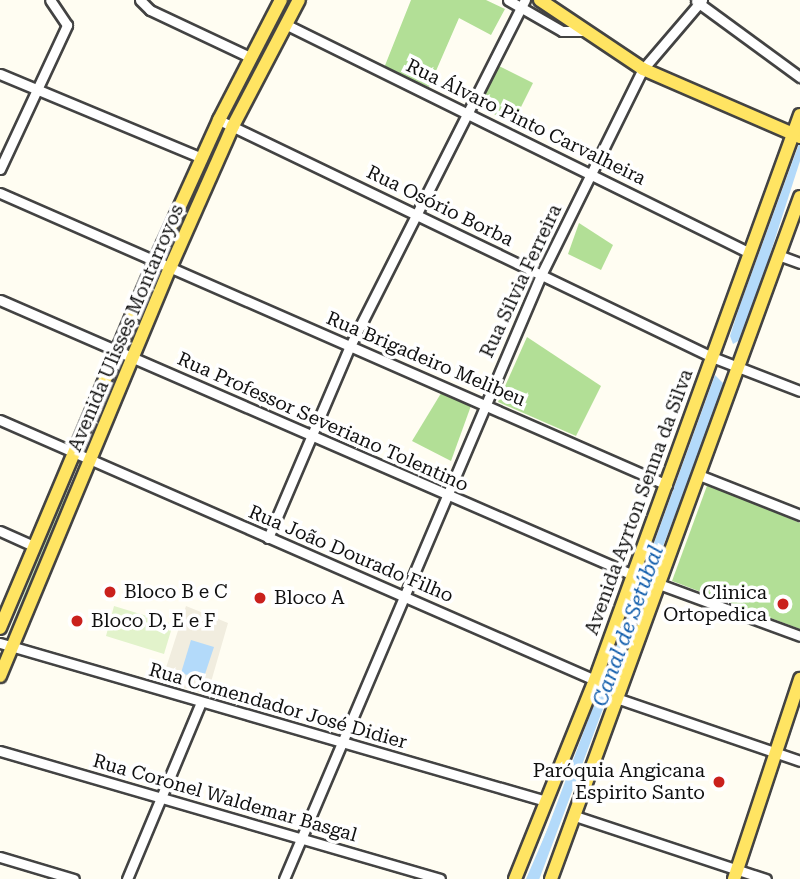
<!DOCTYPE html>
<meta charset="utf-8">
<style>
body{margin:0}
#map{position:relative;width:800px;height:879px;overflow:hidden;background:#fffdf2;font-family:"Roboto Serif",serif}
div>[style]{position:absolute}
.green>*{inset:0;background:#d0edb8}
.forest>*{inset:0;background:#b2df96}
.pitch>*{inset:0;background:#e2f3cb}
.plaza>*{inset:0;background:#f1eddf}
.water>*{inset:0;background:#b3dafa}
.canal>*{height:10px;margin:-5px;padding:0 5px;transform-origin:5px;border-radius:5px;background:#b3dafa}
.roads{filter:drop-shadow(2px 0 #434343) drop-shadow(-2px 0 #434343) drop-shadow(0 2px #434343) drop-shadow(0 -2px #434343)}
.minor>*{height:9px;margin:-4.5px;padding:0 4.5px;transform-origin:4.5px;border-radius:4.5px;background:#fff}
.major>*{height:12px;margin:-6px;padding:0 6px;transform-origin:6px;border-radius:6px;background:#ffe462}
.dots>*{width:19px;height:19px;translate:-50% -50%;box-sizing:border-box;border:4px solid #fff;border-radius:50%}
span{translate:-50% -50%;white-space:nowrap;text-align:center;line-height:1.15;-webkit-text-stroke:7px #fff;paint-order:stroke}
.street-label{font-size:19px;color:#101010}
.poi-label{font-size:19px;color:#101010}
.left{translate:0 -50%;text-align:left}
.right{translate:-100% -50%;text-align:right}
.water-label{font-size:21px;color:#0f5cab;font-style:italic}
</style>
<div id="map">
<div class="green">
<div style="clip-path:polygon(80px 465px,13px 631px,8px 634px,56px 514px)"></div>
</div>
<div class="forest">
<div style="clip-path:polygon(411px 0,486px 0,505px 9px,491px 35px,459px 18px,429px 87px,384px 68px)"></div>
<div style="clip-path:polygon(499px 66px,533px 83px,513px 123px,479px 107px)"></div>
<div style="clip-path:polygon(579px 223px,613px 245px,601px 270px,568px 254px)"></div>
<div style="clip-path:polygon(527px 337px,601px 386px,576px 436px,498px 402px)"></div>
<div style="clip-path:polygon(443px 390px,472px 403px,451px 461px,412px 441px)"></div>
<div style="clip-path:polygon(708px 483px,800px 523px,800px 629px,672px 581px)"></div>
</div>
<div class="pitch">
<div style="clip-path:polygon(114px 606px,173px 624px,164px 654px,106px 636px)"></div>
</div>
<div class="plaza">
<div style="clip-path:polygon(186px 606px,228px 623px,209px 689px,204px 687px,202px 693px,167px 683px,163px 677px)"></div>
</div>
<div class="water">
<div style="clip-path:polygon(800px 141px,800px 161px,765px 270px,740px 340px,733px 344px,730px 336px,739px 308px)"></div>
<div style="clip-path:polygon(715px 375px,724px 384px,706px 436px,533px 879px,526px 879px,564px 791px)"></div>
<div style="clip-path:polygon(191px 640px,214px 647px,203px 680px,181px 673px)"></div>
</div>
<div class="canal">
<div style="left:534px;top:879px;width:217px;rotate:-69.5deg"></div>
</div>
<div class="roads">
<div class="minor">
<div style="left:140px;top:0;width:14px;rotate:45deg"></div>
<div style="left:150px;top:10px;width:110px;rotate:25.2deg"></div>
<div style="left:508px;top:0;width:62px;rotate:29.9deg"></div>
<div style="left:562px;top:31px;width:24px"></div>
<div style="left:696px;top:1px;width:129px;rotate:36.2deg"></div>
<div style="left:285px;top:24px;width:518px;rotate:26.22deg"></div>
<div style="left:0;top:74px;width:219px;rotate:22.6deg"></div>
<div style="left:219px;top:120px;width:547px;rotate:25.68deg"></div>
<div style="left:712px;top:357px;width:94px;rotate:21.1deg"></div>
<div style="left:0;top:169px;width:159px;rotate:-65deg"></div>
<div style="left:67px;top:25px;width:30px;rotate:-124deg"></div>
<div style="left:0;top:193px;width:728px;rotate:23.64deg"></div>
<div style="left:778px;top:255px;width:23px;rotate:20deg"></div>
<div style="left:0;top:300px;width:690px;rotate:23.48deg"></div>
<div style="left:0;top:420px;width:649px;rotate:23.6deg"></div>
<div style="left:699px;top:475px;width:109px;rotate:21.6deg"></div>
<div style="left:0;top:531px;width:37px;rotate:24deg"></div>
<div style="left:268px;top:538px;width:209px;rotate:-66.9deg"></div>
<div style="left:350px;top:346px;width:388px;rotate:-63.2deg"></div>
<div style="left:659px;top:584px;width:150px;rotate:20.2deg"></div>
<div style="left:0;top:643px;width:568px;rotate:16.14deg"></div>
<div style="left:619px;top:699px;width:191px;rotate:18.9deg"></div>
<div style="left:0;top:751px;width:458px;rotate:16.2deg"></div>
<div style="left:575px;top:816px;width:201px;rotate:18.3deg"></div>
<div style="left:0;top:857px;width:77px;rotate:16.6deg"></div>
<div style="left:127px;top:879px;width:192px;rotate:-67.3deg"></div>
<div style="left:284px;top:879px;width:656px;rotate:-66.95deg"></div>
<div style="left:541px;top:275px;width:230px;rotate:-63.7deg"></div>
<div style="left:643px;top:69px;width:91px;rotate:-49.5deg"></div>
</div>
<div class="major">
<div style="left:540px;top:0;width:124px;rotate:33.8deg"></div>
<div style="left:643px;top:69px;width:171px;rotate:23.4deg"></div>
<div style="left:0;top:628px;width:401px;rotate:-67.1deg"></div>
<div style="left:156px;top:259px;width:153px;rotate:-65.6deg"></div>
<div style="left:219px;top:120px;width:135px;rotate:-62.7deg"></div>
<div style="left:0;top:676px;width:444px;rotate:-67.4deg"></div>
<div style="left:171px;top:266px;width:153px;rotate:-66.1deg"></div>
<div style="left:233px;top:126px;width:142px;rotate:-62.4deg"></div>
<div style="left:515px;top:879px;width:214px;rotate:-68.1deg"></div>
<div style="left:595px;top:680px;width:601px;rotate:-70.06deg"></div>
<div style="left:551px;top:879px;width:726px;rotate:-69.94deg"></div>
<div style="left:734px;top:879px;width:211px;rotate:-71.7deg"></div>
</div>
</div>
<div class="dots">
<div style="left:110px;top:592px;background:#ca211d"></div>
<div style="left:260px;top:598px;background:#ca211d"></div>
<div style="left:783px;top:604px;background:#ca211d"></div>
<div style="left:77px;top:621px;background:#ca211d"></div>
<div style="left:719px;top:782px;background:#ca211d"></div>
</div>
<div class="street-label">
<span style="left:526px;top:122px;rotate:26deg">Rua Álvaro Pinto Carvalheira</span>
<span style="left:440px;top:206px;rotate:26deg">Rua Osório Borba</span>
<span style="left:521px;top:281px;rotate:-65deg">Rua Sílvia Ferreira</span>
<span style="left:126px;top:328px;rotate:-67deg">Avenida Ulisses Montarroyos</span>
<span style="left:426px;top:359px;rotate:23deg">Rua Brigadeiro Melibeu</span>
<span style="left:323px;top:422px;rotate:24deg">Rua Professor Severiano Tolentino</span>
<span style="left:639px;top:502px;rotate:-70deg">Avenida Ayrton Senna da Silva</span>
<span style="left:351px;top:554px;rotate:23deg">Rua João Dourado Filho</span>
<span style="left:278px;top:706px;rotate:16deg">Rua Comendador José Didier</span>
<span style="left:225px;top:798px;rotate:16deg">Rua Coronel Waldemar Basgal</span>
</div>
<div class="poi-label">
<span class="left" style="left:124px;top:592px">Bloco B e C</span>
<span class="right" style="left:767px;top:604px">Clinica<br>Ortopedica</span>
<span class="left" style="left:274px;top:598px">Bloco A</span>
<span class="left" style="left:91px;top:621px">Bloco D, E e F</span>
<span class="right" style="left:705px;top:782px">Paróquia Angicana<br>Espirito Santo</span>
</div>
<div class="water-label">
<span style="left:628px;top:626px;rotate:-70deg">Canal de Setúbal</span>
</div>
</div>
